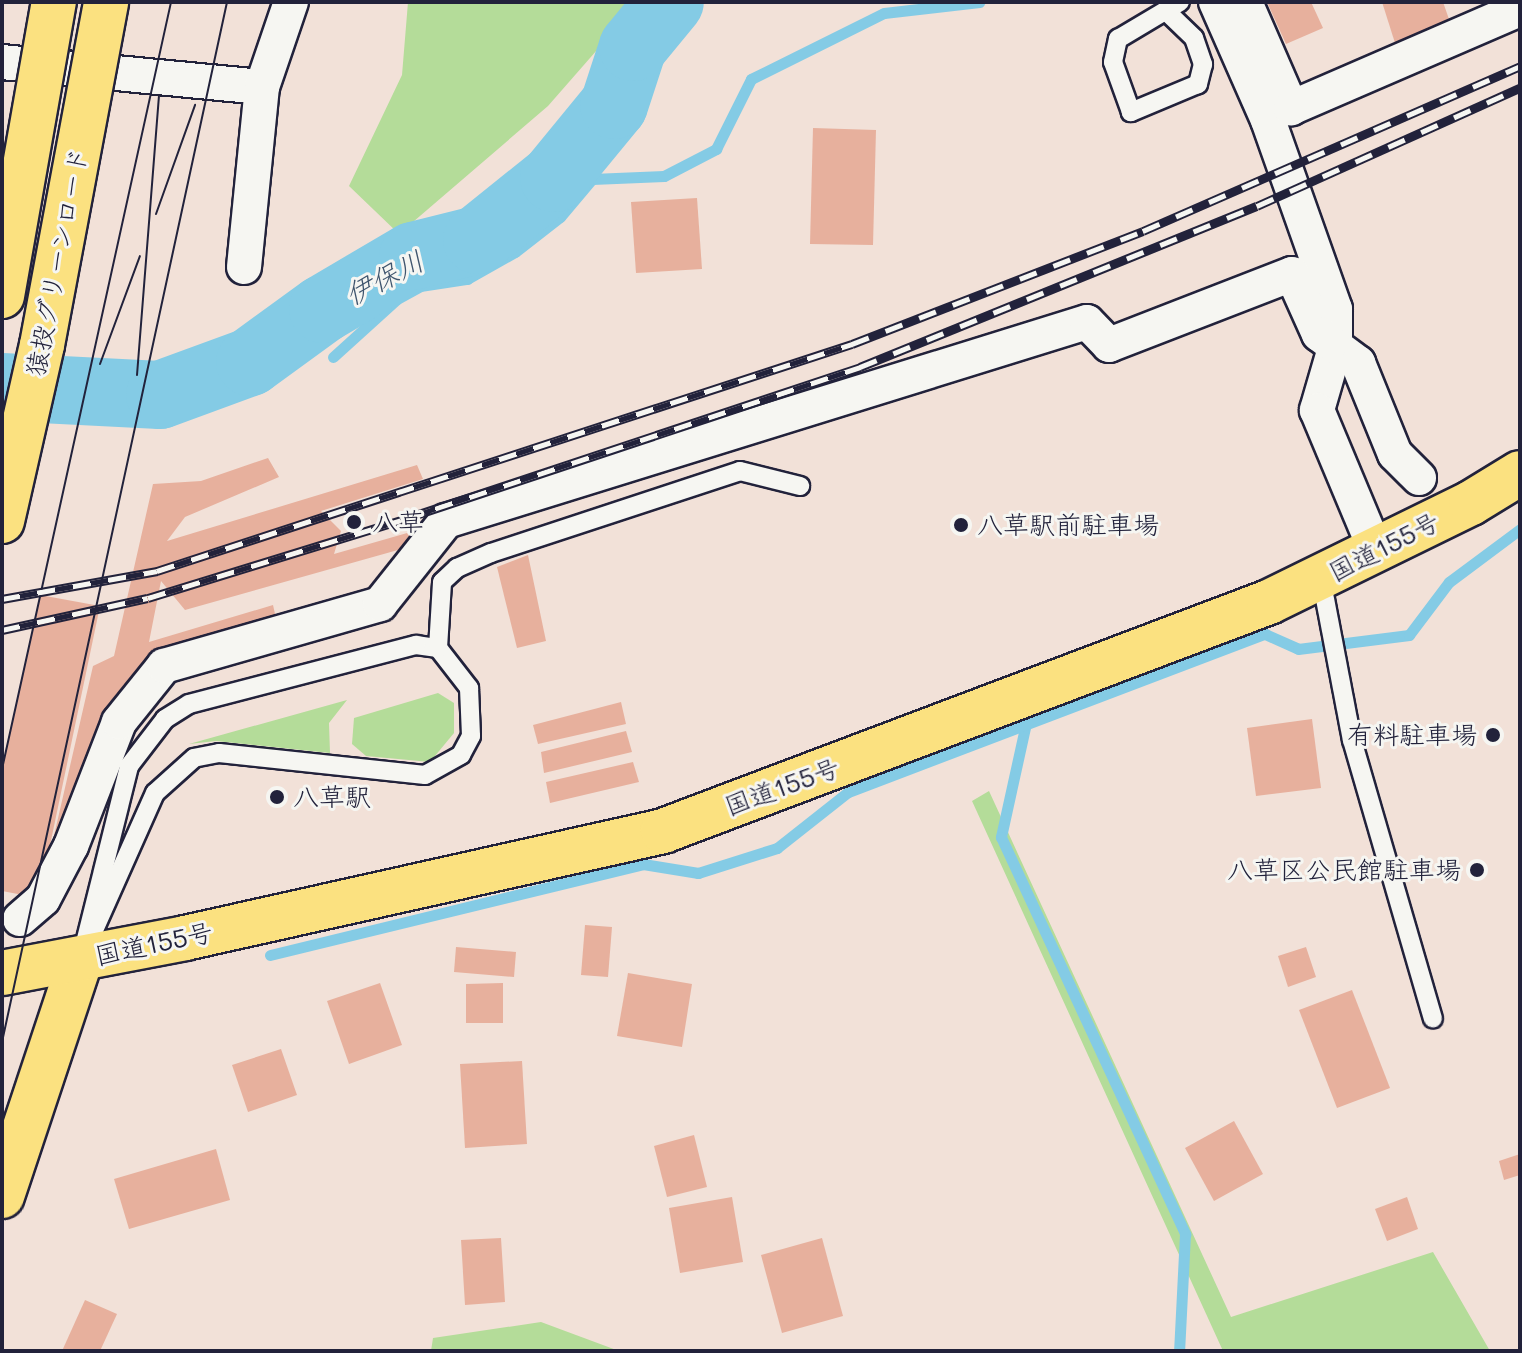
<!DOCTYPE html>
<meta charset="utf-8">
<style>
body{margin:0}
#map{position:relative;width:1522px;height:1353px;overflow:hidden;background:#f2e1d8;font-family:Mali,"Klee One",sans-serif}
div>[style]{position:absolute}
.green>*{inset:0;background:#b4dc99}
.stream>*{height:11px;margin:-5.5px;padding:0 5.5px;transform-origin:5.5px;border-radius:5.5px;background:#84cbe5}
.river>*{height:68px;margin:-34px;padding:0 34px;transform-origin:34px;border-radius:34px;background:#84cbe5}
.building>*{inset:0;background:#e7b09d}
.roads{filter:drop-shadow(2px 0 #22223b) drop-shadow(-2px 0 #22223b) drop-shadow(0 2px #22223b) drop-shadow(0 -2px #22223b)}
.lane>*{height:18px;margin:-9px;padding:0 9px;transform-origin:9px;border-radius:9px;background:#f6f6f2}
.street>*{height:34px;margin:-17px;padding:0 17px;transform-origin:17px;border-radius:17px;background:#f6f6f2}
.primary>*{height:44px;margin:-22px;padding:0 22px;transform-origin:22px;border-radius:22px;background:#fbe180}
.highway>*{height:44px;margin:-22px;padding:0 22px;transform-origin:22px;border-radius:22px;background:#fbe180}
.tram>*{height:2px;margin:-1px;padding:0 1px;transform-origin:1px;border-radius:1px;background:#22223b}
.rail>*{height:9px;margin-top:-4.5px;transform-origin:0;background:repeating-linear-gradient(90deg,#f6f6f2 0 18px,#22223b 0 36px);box-sizing:border-box;border-block:2px solid #22223b}
.bridges{filter:drop-shadow(2px 0 #22223b) drop-shadow(-2px 0 #22223b) drop-shadow(0 2px #22223b) drop-shadow(0 -2px #22223b)}
.primary-bridge>*{height:44px;margin:-22px;padding:0 22px;transform-origin:22px;border-radius:22px;background:#fbe180}
.dots>*{width:22px;height:22px;translate:-50% -50%;box-sizing:border-box;border:4px solid #f6f6f2;border-radius:50%}
span{translate:-50% -50%;white-space:nowrap;text-align:center;line-height:1.15;-webkit-text-stroke:6px #f6f6f2;paint-order:stroke}
.street-label{font-size:26px;color:#22223b}
.poi-label{font-size:26px;color:#22223b}
.left{translate:0 -50%;text-align:left}
.right{translate:-100% -50%;text-align:right}
.water-label{font-size:28px;color:#3f556e;font-style:italic}
.frame{position:absolute;inset:0;border:4px solid #22223b;pointer-events:none}
</style>
<div id="map">
<div class="green">
<div style="clip-path:polygon(408px 2px,639px 2px,548px 106px,399px 234px,349px 186px,402px 75px)"></div>
<div style="clip-path:polygon(438px 693px,454px 703px,454px 733px,430px 762px,366px 756px,352px 744px,354px 718px)"></div>
<div style="clip-path:polygon(347px 700px,329px 723px,330px 753px,216px 741px,189px 744px)"></div>
<div style="clip-path:polygon(989px 791px,1231px 1317px,1433px 1252px,1490px 1351px,1223px 1351px,972px 801px)"></div>
<div style="clip-path:polygon(541px 1322px,619px 1351px,431px 1351px,433px 1338px)"></div>
</div>
<div class="stream">
<div style="left:333px;top:357px;width:86px;rotate:-42.2deg"></div>
<div style="left:397px;top:299px;width:26px;rotate:-29deg"></div>
<div style="left:420px;top:286px;width:48px;rotate:-8.5deg"></div>
<div style="left:467px;top:279px;width:55px;rotate:-29.4deg"></div>
<div style="left:515px;top:252px;width:57px;rotate:-37.9deg"></div>
<div style="left:560px;top:217px;width:50px;rotate:-49.9deg"></div>
<div style="left:592px;top:179px;width:72px;rotate:-2.4deg"></div>
<div style="left:664px;top:176px;width:59px;rotate:-27.4deg"></div>
<div style="left:716px;top:149px;width:78px;rotate:-63.4deg"></div>
<div style="left:751px;top:79px;width:148px;rotate:-26.4deg"></div>
<div style="left:884px;top:13px;width:96px;rotate:-6.6deg"></div>
<div style="left:1026px;top:723px;width:117px;rotate:102.4deg"></div>
<div style="left:1001px;top:837px;width:438px;rotate:65.1deg"></div>
<div style="left:1185px;top:1234px;width:117px;rotate:92.9deg"></div>
<div style="left:270px;top:955px;width:384px;rotate:-13.7deg"></div>
<div style="left:643px;top:864px;width:56px;rotate:9.3deg"></div>
<div style="left:698px;top:873px;width:83px;rotate:-17.6deg"></div>
<div style="left:777px;top:848px;width:90px;rotate:-38.3deg"></div>
<div style="left:848px;top:792px;width:446px;rotate:-20.8deg"></div>
<div style="left:1265px;top:634px;width:36px;rotate:24deg"></div>
<div style="left:1298px;top:649px;width:112px;rotate:-7.2deg"></div>
<div style="left:1409px;top:635px;width:66px;rotate:-53deg"></div>
<div style="left:1449px;top:582px;width:89px;rotate:-36.7deg"></div>
</div>
<div class="river">
<div style="left:2px;top:387px;width:158px;rotate:2.9deg"></div>
<div style="left:160px;top:395px;width:96px;rotate:-20.1deg"></div>
<div style="left:250px;top:362px;width:90px;rotate:-36deg"></div>
<div style="left:323px;top:309px;width:104px;rotate:-30.5deg"></div>
<div style="left:413px;top:256px;width:66px;rotate:-14deg"></div>
<div style="left:477px;top:240px;width:99px;rotate:-38.8deg"></div>
<div style="left:554px;top:178px;width:94px;rotate:-50.6deg"></div>
<div style="left:614px;top:105px;width:61px;rotate:-71.9deg"></div>
<div style="left:633px;top:47px;width:58px;rotate:-50.6deg"></div>
</div>
<div class="building">
<div style="clip-path:polygon(1267px 2px,1311px 2px,1323px 28px,1286px 44px)"></div>
<div style="clip-path:polygon(1382px 2px,1443px 2px,1451px 25px,1395px 43px)"></div>
<div style="clip-path:polygon(813px 128px,876px 130px,873px 245px,810px 244px)"></div>
<div style="clip-path:polygon(697px 198px,702px 269px,636px 273px,631px 202px)"></div>
<div style="clip-path:polygon(268px 458px,279px 477px,185px 517px,167px 541px,417px 465px,423px 479px,321px 511px,341px 531px,334px 554px,435px 525px,437px 539px,185px 610px,161px 581px,149px 642px,273px 605px,281px 640px,142px 691px,77px 839px,53px 840px,93px 666px,114px 656px,153px 484px,201px 481px)"></div>
<div style="clip-path:polygon(528px 555px,546px 641px,517px 648px,497px 567px)"></div>
<div style="clip-path:polygon(40px 595px,100px 606px,39px 898px,2px 891px,2px 767px)"></div>
<div style="clip-path:polygon(621px 702px,626px 724px,538px 744px,533px 725px)"></div>
<div style="clip-path:polygon(1312px 719px,1321px 788px,1256px 796px,1247px 728px)"></div>
<div style="clip-path:polygon(626px 731px,632px 752px,544px 773px,541px 752px)"></div>
<div style="clip-path:polygon(633px 762px,639px 782px,550px 803px,546px 782px)"></div>
<div style="clip-path:polygon(585px 925px,612px 927px,608px 977px,581px 975px)"></div>
<div style="clip-path:polygon(456px 947px,516px 952px,514px 977px,454px 972px)"></div>
<div style="clip-path:polygon(1306px 947px,1316px 977px,1288px 987px,1278px 956px)"></div>
<div style="clip-path:polygon(628px 973px,692px 984px,682px 1047px,617px 1036px)"></div>
<div style="clip-path:polygon(380px 983px,402px 1045px,349px 1064px,327px 1001px)"></div>
<div style="clip-path:polygon(503px 983px,503px 1023px,466px 1023px,466px 984px)"></div>
<div style="clip-path:polygon(1352px 990px,1390px 1088px,1337px 1108px,1299px 1010px)"></div>
<div style="clip-path:polygon(281px 1049px,297px 1095px,248px 1112px,232px 1065px)"></div>
<div style="clip-path:polygon(522px 1061px,527px 1144px,465px 1148px,460px 1064px)"></div>
<div style="clip-path:polygon(1234px 1121px,1263px 1174px,1214px 1201px,1185px 1148px)"></div>
<div style="clip-path:polygon(694px 1135px,707px 1187px,667px 1197px,654px 1146px)"></div>
<div style="clip-path:polygon(216px 1149px,230px 1200px,129px 1229px,114px 1179px)"></div>
<div style="clip-path:polygon(1520px 1154px,1520px 1175px,1504px 1180px,1499px 1161px)"></div>
<div style="clip-path:polygon(732px 1197px,743px 1262px,680px 1273px,669px 1208px)"></div>
<div style="clip-path:polygon(1407px 1197px,1418px 1229px,1387px 1241px,1375px 1209px)"></div>
<div style="clip-path:polygon(501px 1238px,505px 1302px,465px 1305px,461px 1240px)"></div>
<div style="clip-path:polygon(822px 1238px,843px 1316px,782px 1333px,761px 1255px)"></div>
<div style="clip-path:polygon(85px 1300px,117px 1314px,100px 1351px,62px 1351px)"></div>
</div>
<div class="roads">
<div class="lane">
<div style="left:1166px;top:11px;width:39px;rotate:44deg"></div>
<div style="left:1194px;top:38px;width:28px;rotate:71deg"></div>
<div style="left:1203px;top:64px;width:21px;rotate:104deg"></div>
<div style="left:1198px;top:84px;width:73px;rotate:157.3deg"></div>
<div style="left:1131px;top:112px;width:53px;rotate:-109.8deg"></div>
<div style="left:1113px;top:62px;width:24px;rotate:-78deg"></div>
<div style="left:1118px;top:39px;width:72px;rotate:-30.8deg"></div>
<div style="left:1321px;top:578px;width:165px;rotate:79.2deg"></div>
<div style="left:1352px;top:740px;width:290px;rotate:73.8deg"></div>
<div style="left:416px;top:645px;width:22px;rotate:8deg"></div>
<div style="left:438px;top:648px;width:51px;rotate:52.2deg"></div>
<div style="left:469px;top:688px;width:48px;rotate:87.6deg"></div>
<div style="left:471px;top:736px;width:21px;rotate:118deg"></div>
<div style="left:461px;top:755px;width:41px;rotate:150.9deg"></div>
<div style="left:425px;top:775px;width:207px;rotate:-173.9deg"></div>
<div style="left:219px;top:753px;width:25px;rotate:169deg"></div>
<div style="left:194px;top:758px;width:52px;rotate:138.1deg"></div>
<div style="left:155px;top:793px;width:182px;rotate:114deg"></div>
<div style="left:81px;top:959px;width:199px;rotate:-76deg"></div>
<div style="left:129px;top:766px;width:59px;rotate:-52.5deg"></div>
<div style="left:165px;top:719px;width:28px;rotate:-32deg"></div>
<div style="left:189px;top:704px;width:235px;rotate:-14.6deg"></div>
<div style="left:438px;top:648px;width:66px;rotate:-86.5deg"></div>
<div style="left:442px;top:582px;width:21px;rotate:-43deg"></div>
<div style="left:457px;top:568px;width:37px;rotate:-24deg"></div>
<div style="left:491px;top:553px;width:262px;rotate:-18.2deg"></div>
<div style="left:740px;top:471px;width:62px;rotate:14deg"></div>
</div>
<div class="street">
<div style="left:1216px;top:2px;width:129px;rotate:66.2deg"></div>
<div style="left:1268px;top:120px;width:201px;rotate:70.5deg"></div>
<div style="left:1335px;top:309px;width:39px;rotate:90deg"></div>
<div style="left:1335px;top:348px;width:65px;rotate:106.2deg"></div>
<div style="left:1317px;top:410px;width:153px;rotate:67.3deg"></div>
<div style="left:1245px;top:2px;width:116px;rotate:66.5deg"></div>
<div style="left:1291px;top:108px;width:249px;rotate:-23.4deg"></div>
<div style="left:2px;top:62px;width:261px;rotate:5.5deg"></div>
<div style="left:244px;top:267px;width:181px;rotate:-84.3deg"></div>
<div style="left:262px;top:87px;width:90px;rotate:-71.2deg"></div>
<div style="left:20px;top:919px;width:30px;rotate:-41deg"></div>
<div style="left:43px;top:899px;width:60px;rotate:-62.2deg"></div>
<div style="left:71px;top:846px;width:133px;rotate:-68.8deg"></div>
<div style="left:119px;top:722px;width:72px;rotate:-51.2deg"></div>
<div style="left:164px;top:666px;width:225px;rotate:-16deg"></div>
<div style="left:380px;top:604px;width:106px;rotate:-51.5deg"></div>
<div style="left:446px;top:521px;width:671px;rotate:-17.25deg"></div>
<div style="left:1087px;top:322px;width:32px;rotate:46deg"></div>
<div style="left:1109px;top:345px;width:196px;rotate:-21.2deg"></div>
<div style="left:1292px;top:274px;width:66px;rotate:65.8deg"></div>
<div style="left:1319px;top:334px;width:49px;rotate:36.6deg"></div>
<div style="left:1358px;top:363px;width:98px;rotate:67.9deg"></div>
<div style="left:1395px;top:454px;width:34px;rotate:45deg"></div>
</div>
<div class="primary">
<div style="left:2px;top:1196px;width:250px;rotate:-71.6deg"></div>
</div>
<div class="highway">
<div style="left:2px;top:973px;width:186px;rotate:-10.8deg"></div>
<div style="left:185px;top:938px;width:490px;rotate:-12.6deg"></div>
<div style="left:663px;top:831px;width:648px;rotate:-20.7deg"></div>
<div style="left:1269px;top:602px;width:225px;rotate:-26.1deg"></div>
<div style="left:1471px;top:503px;width:57px;rotate:-31.5deg"></div>
</div>
</div>
<div class="tram">
<div style="left:156px;top:214px;width:116px;rotate:-70.3deg"></div>
<div style="left:100px;top:364px;width:115px;rotate:-69.7deg"></div>
<div style="left:137px;top:375px;width:280px;rotate:-85.5deg"></div>
<div style="left:2px;top:769px;width:785px;rotate:-77.57deg"></div>
<div style="left:2px;top:1042px;width:1064px;rotate:-77.79deg"></div>
</div>
<div class="rail">
<div style="left:2px;top:599px;width:158px;rotate:-10.2deg"></div>
<div style="left:157px;top:571px;width:731px;rotate:-18.09deg"></div>
<div style="left:852px;top:344px;width:312px;rotate:-21.2deg"></div>
<div style="left:1143px;top:231px;width:412px;rotate:-23.6deg"></div>
<div style="left:2px;top:630px;width:149px;rotate:-12.4deg"></div>
<div style="left:148px;top:598px;width:265px;rotate:-17.1deg"></div>
<div style="left:401px;top:520px;width:484px;rotate:-18.4deg"></div>
<div style="left:860px;top:367px;width:428px;rotate:-22.1deg"></div>
<div style="left:1257px;top:206px;width:288px;rotate:-24.2deg"></div>
</div>
<div class="bridges">
<div class="primary-bridge">
<div style="left:2px;top:296px;width:299px;rotate:-80deg"></div>
<div style="left:2px;top:521px;width:180px;rotate:-77.2deg"></div>
<div style="left:42px;top:345px;width:349px;rotate:-79.4deg"></div>
</div>
</div>
<div class="dots">
<div style="left:354px;top:522px;background:#22223b"></div>
<div style="left:961px;top:525px;background:#22223b"></div>
<div style="left:1493px;top:735px;background:#22223b"></div>
<div style="left:277px;top:797px;background:#22223b"></div>
<div style="left:1477px;top:870px;background:#22223b"></div>
</div>
<div class="street-label">
<span style="left:57px;top:262px;rotate:-79deg">猿投グリーンロード</span>
<span style="left:1384px;top:547px;rotate:-27deg">国道155号</span>
<span style="left:782px;top:787px;rotate:-20deg">国道155号</span>
<span style="left:154px;top:944px;rotate:-12deg">国道155号</span>
</div>
<div class="poi-label">
<span class="left" style="left:372px;top:522px">八草</span>
<span class="left" style="left:977px;top:525px">八草駅前駐車場</span>
<span class="right" style="left:1477px;top:735px">有料駐車場</span>
<span class="left" style="left:293px;top:797px">八草駅</span>
<span class="right" style="left:1461px;top:870px">八草区公民館駐車場</span>
</div>
<div class="water-label">
<span style="left:384px;top:277px;rotate:-27deg">伊保川</span>
</div>
<div class="frame"></div>
</div>
